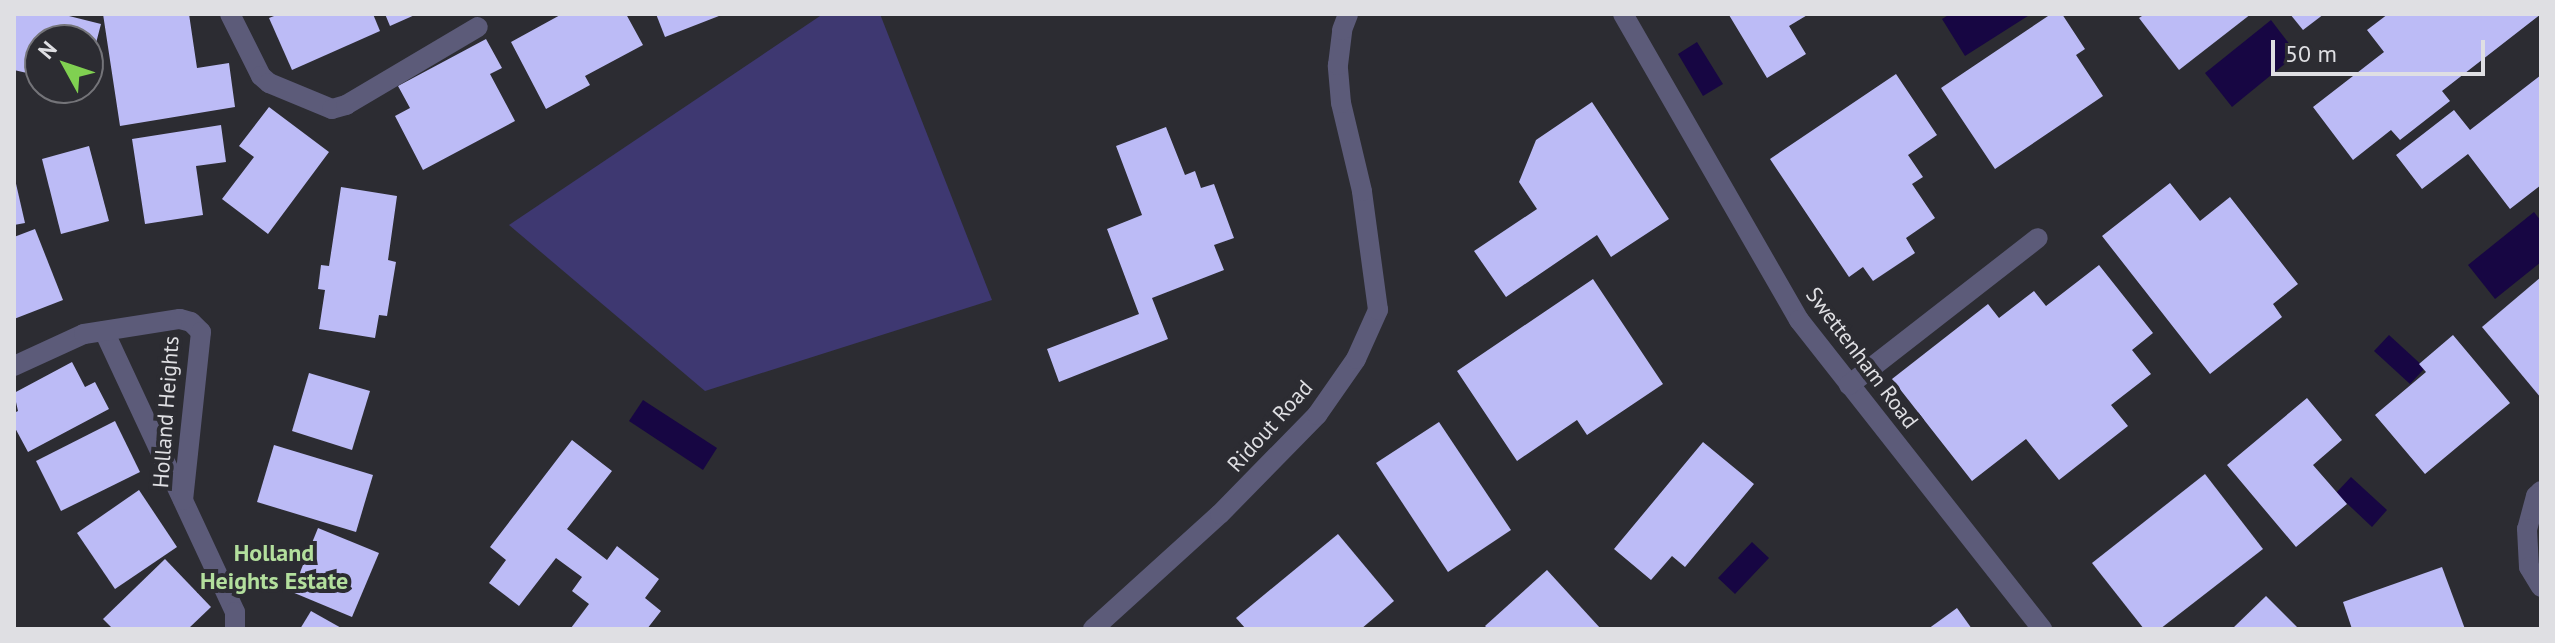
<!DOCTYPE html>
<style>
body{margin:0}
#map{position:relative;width:2555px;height:643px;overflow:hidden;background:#2c2c32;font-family:"PT Sans",sans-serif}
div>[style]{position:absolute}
.green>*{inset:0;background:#3e3871}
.water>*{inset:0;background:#170643}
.building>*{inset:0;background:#bcbbf6}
.street>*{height:20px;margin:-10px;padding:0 10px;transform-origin:10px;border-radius:10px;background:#5c5b79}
span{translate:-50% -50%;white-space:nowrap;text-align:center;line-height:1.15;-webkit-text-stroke:8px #2c2c32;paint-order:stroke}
.street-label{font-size:22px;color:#dfdfe3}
.neighbourhood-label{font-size:24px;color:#b3df9d;font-weight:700}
.frame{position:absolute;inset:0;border:16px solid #dfdfe3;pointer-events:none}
.north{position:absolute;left:24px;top:24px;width:80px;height:80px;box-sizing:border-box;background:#2c2c32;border:2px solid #747479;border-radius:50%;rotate:310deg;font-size:22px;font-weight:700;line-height:32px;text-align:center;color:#dfdfe3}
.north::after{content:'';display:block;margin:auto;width:28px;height:36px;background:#80d051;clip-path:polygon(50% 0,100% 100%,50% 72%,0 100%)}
.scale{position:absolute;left:2271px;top:40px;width:214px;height:36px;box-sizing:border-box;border:4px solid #dfdfe3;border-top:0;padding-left:10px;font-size:24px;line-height:28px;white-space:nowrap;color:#dfdfe3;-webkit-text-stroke:6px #2c2c32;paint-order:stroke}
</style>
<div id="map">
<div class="green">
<div style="clip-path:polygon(823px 14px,880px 14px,992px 300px,705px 391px,509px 225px)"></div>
</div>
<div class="water">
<div style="clip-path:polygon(1950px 14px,2031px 14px,1965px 56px,1942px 19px)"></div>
<div style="clip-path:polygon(2271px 20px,2297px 54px,2232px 107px,2205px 73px)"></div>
<div style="clip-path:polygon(1697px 42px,1723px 84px,1703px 96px,1678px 54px)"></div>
<div style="clip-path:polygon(2534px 212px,2541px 221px,2541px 262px,2495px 299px,2468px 265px)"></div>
<div style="clip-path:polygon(2389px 335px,2425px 368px,2410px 384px,2374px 351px)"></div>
<div style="clip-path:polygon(643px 400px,717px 448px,703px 470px,629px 421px)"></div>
<div style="clip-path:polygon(2351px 477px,2387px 510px,2372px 527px,2336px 493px)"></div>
<div style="clip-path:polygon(1752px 542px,1769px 558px,1735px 594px,1718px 578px)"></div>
</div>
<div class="building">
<div style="clip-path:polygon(14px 14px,61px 14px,101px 24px,89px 70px,88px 40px,40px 40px,40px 76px,14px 70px)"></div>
<div style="clip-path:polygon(103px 14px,189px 14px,197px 68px,229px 63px,235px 107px,120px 126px)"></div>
<div style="clip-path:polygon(279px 14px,373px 14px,380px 31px,292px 70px,269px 18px)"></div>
<div style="clip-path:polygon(385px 14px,417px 14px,390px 26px)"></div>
<div style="clip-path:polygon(562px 14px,626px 14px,643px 45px,585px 76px,590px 85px,546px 109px,511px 42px)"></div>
<div style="clip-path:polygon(656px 14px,724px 14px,665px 37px)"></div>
<div style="clip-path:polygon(1809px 14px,1789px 26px,1806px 54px,1767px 78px,1729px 15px)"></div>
<div style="clip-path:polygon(2051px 14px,2062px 14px,2085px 49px,2076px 55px,2103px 96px,1995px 169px,1941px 88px)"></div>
<div style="clip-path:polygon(2145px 14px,2251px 14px,2179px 70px,2139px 18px)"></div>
<div style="clip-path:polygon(2290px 14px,2324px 14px,2303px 30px)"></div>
<div style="clip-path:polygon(2388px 14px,2541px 14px,2442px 91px,2450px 101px,2400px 140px,2391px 130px,2353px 160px,2313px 107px,2384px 52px,2367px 30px)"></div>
<div style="clip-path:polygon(486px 39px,502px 68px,490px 74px,515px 121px,423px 170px,395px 116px,410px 108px,398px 86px)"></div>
<div style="clip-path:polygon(1896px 74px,1937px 135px,1908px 155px,1923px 177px,1912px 184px,1935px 218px,1906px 238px,1915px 253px,1873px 281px,1863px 267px,1849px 277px,1770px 159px)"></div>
<div style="clip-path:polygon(2541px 75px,2541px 185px,2510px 209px,2468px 154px,2422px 189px,2396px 155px,2454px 110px,2470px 130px)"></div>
<div style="clip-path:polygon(1592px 102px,1669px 219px,1611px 257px,1597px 235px,1506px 297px,1474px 251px,1537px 209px,1519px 182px,1536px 140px)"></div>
<div style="clip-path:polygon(269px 107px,329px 152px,268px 234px,222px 199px,254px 157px,239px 146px)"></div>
<div style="clip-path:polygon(221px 125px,226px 162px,196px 166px,203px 215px,145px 224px,132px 139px)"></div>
<div style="clip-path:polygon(1166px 127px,1185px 175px,1195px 171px,1201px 188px,1214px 184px,1234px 238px,1214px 245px,1224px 270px,1152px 298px,1168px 339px,1059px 382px,1047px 349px,1139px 314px,1107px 229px,1142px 215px,1116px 146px)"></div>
<div style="clip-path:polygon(89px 146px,109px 221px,61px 234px,42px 159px)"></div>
<div style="clip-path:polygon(14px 175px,25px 223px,14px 225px)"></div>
<div style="clip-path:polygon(2170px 183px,2200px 221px,2230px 197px,2298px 284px,2273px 304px,2282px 317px,2210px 374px,2102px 236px)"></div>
<div style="clip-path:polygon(341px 187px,397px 196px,388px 260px,396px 262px,387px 316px,379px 315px,375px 338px,319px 329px,325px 290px,318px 289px,321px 265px,329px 266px)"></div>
<div style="clip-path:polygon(35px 229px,63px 300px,14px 319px,14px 237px)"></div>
<div style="clip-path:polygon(2099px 265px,2153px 333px,2132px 350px,2151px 374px,2111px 405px,2128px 426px,2059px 480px,2026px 439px,1972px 481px,1892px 379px,1988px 304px,1999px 318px,2034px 291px,2046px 306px)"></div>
<div style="clip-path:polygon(2541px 277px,2541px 398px,2482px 327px)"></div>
<div style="clip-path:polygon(1593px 279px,1663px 384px,1587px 435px,1577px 420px,1517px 461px,1457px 371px)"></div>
<div style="clip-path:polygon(2453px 335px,2510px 403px,2425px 474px,2375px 415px,2426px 372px,2419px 364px)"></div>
<div style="clip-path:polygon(72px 362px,85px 387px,95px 382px,109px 409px,28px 452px,14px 426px,14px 413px,18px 411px,14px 393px)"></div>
<div style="clip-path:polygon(309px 373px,370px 391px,352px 450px,292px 431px)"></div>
<div style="clip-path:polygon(2307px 398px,2342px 440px,2313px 465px,2347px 504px,2296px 547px,2227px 465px)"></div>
<div style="clip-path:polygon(115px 421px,140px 472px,61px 511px,36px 461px)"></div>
<div style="clip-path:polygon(1439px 422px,1511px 530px,1448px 572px,1376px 463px)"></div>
<div style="clip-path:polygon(572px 440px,612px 471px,567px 529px,607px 560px,617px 546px,659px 579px,645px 598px,661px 611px,647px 629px,571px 628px,589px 604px,572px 591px,582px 577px,556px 558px,519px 606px,489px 583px,506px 560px,490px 547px)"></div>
<div style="clip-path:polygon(1703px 442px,1754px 484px,1685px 567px,1672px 556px,1651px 580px,1614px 549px)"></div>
<div style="clip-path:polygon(274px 445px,373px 475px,356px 532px,257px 502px)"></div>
<div style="clip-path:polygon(2205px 474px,2263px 549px,2160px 629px,2144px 629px,2092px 563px)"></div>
<div style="clip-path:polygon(139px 490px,177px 547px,115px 589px,77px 533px)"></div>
<div style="clip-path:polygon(318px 528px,379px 553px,352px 617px,292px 592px)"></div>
<div style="clip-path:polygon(1338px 534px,1394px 601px,1361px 629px,1246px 629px,1236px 618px)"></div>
<div style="clip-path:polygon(165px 559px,211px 607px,188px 629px,113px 629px,103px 619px)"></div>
<div style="clip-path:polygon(2442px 567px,2465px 629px,2352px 629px,2343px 602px)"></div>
<div style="clip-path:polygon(1547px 570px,1601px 629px,1488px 629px,1485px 626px)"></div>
<div style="clip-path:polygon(2266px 596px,2299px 629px,2232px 629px)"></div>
<div style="clip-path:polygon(1957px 608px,1972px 629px,1928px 629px)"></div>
<div style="clip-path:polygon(311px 611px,343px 629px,300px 629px)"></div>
</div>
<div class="street">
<div style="left:230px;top:14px;width:69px;rotate:63.4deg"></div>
<div style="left:261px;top:76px;width:11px;rotate:41deg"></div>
<div style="left:269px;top:83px;width:68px;rotate:22.4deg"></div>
<div style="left:332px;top:109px;width:15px;rotate:-16deg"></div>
<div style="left:346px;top:105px;width:153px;rotate:-30.6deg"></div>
<div style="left:1623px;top:14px;width:353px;rotate:60.1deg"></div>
<div style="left:1799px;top:320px;width:393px;rotate:51.8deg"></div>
<div style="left:104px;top:331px;width:310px;rotate:65deg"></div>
<div style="left:235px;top:612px;width:17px;rotate:90deg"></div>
<div style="left:14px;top:366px;width:77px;rotate:-24.6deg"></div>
<div style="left:84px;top:334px;width:97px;rotate:-8.9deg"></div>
<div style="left:180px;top:319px;width:11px;rotate:15deg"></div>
<div style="left:191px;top:322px;width:14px;rotate:45deg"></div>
<div style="left:201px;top:332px;width:169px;rotate:96.1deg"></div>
<div style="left:1849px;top:385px;width:239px;rotate:-37.9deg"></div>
<div style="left:2541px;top:491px;width:7px;rotate:135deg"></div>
<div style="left:2536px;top:496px;width:34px;rotate:105deg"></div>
<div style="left:2527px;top:529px;width:38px;rotate:87deg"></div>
<div style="left:2529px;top:567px;width:23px;rotate:59deg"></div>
<div style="left:1093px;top:629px;width:171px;rotate:-42.2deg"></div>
<div style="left:1220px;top:514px;width:139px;rotate:-45.6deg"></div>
<div style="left:1317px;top:415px;width:68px;rotate:-55.1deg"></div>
<div style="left:1356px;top:359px;width:54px;rotate:-65.8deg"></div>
<div style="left:1378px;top:310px;width:120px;rotate:-97.7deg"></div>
<div style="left:1362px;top:191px;width:90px;rotate:-103.4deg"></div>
<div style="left:1341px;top:103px;width:38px;rotate:-95deg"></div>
<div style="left:1338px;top:65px;width:35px;rotate:-83deg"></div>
<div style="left:1342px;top:30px;width:17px;rotate:-69deg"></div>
</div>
<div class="street-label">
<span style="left:1862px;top:358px;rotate:53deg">Swettenham Road</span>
<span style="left:166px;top:412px;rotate:-86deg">Holland Heights</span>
<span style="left:1270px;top:426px;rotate:-48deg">Ridout Road</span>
</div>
<div class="neighbourhood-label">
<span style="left:274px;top:567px">Holland<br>Heights Estate</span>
</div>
<div class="frame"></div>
<div class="north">N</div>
<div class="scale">50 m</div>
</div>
